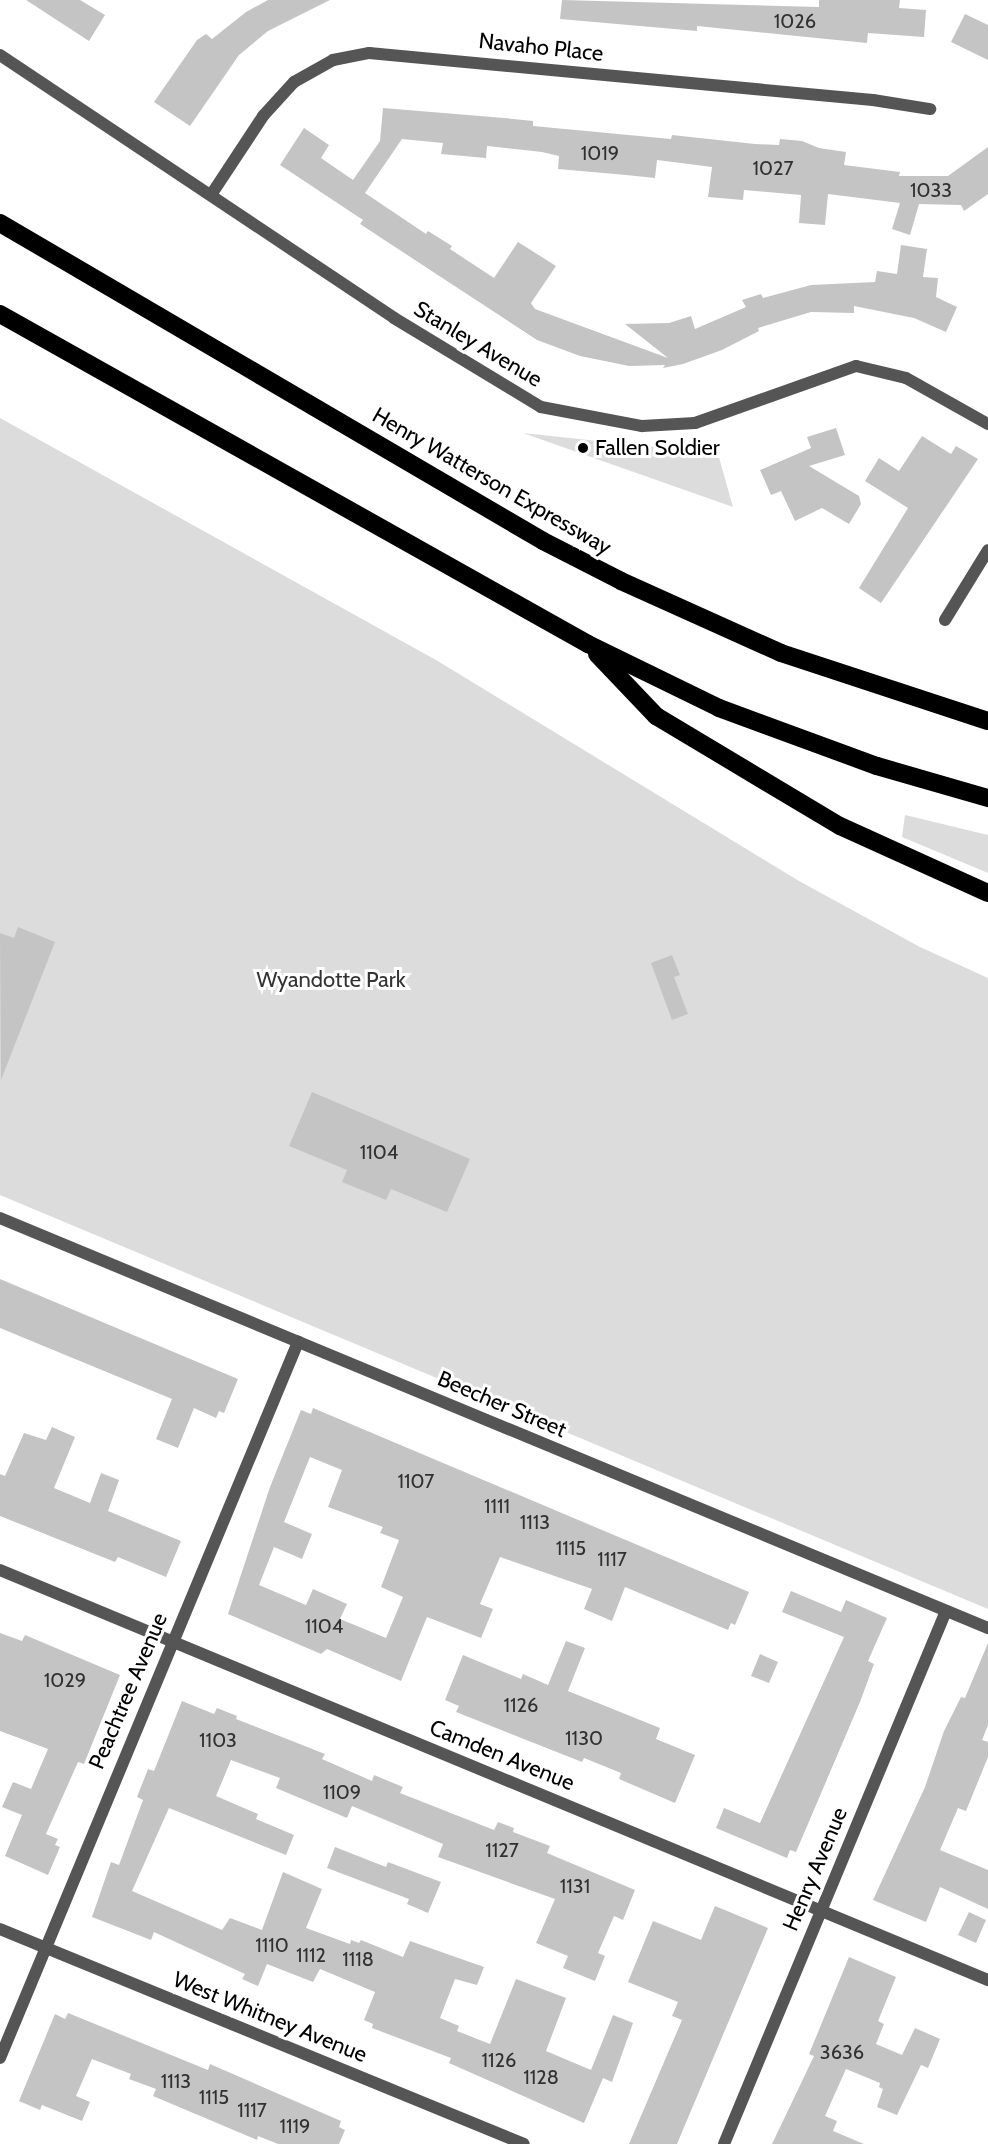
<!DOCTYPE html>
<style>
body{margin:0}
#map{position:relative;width:988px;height:2144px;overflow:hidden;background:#fff;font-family:Cabin,sans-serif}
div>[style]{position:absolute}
.green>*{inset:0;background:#dcdcdc}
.building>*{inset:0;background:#c4c4c4}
.street>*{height:12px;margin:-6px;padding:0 6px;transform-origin:6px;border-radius:6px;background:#555}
.highway>*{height:18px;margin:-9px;padding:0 9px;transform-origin:9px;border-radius:9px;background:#000}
.dots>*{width:16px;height:16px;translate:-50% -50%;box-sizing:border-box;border:3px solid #fff;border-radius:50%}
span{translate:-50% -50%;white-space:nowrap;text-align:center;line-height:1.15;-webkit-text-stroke:6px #fff;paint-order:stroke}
.number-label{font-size:20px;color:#313131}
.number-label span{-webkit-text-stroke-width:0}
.street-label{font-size:22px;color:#000}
.poi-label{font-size:22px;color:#000}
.left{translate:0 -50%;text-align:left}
.park-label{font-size:22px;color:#333}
</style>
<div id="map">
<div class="green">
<div style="clip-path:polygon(0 418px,436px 660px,799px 881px,920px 947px,988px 978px,988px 1609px,0 1195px)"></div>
<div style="clip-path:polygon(523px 433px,718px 454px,733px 507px)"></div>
<div style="clip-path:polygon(905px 815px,988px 835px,988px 873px,902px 837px)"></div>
</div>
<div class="building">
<div style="clip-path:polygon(26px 0,80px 0,105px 15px,89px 41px)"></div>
<div style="clip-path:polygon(268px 0,330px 0,268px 31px,239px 55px,190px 126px,154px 102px,197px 40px,206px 34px,212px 39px,246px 12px)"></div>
<div style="clip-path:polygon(562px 0,819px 7px,819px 0,900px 0,899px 8px,926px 10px,924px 37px,868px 33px,867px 43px,697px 26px,697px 31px,560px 19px)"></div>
<div style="clip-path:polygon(965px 14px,988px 25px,988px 60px,951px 42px)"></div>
<div style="clip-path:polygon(383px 108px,504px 118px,533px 121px,533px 126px,671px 139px,672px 135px,755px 144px,779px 145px,780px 139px,802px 141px,819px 148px,846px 152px,844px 165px,900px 172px,899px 176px,948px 176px,988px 147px,988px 194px,964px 211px,961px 205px,919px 204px,910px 235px,892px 229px,900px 203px,828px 194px,825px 225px,799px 223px,801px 195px,744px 190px,743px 200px,708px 197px,712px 167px,657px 160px,655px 178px,626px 175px,558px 169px,559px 156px,542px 152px,487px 146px,486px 158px,441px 154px,443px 143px,402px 139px,365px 193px,426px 234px,428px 231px,452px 246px,450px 249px,494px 278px,518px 242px,556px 266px,531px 303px,535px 309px,668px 358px,625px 324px,669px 323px,691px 316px,695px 329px,746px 307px,742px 300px,761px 294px,763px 298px,811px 285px,875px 282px,877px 271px,897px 274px,901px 245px,927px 249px,923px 277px,938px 278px,936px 297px,957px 307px,946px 332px,914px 318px,854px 306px,854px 313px,811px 312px,758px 328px,759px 331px,722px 350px,683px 364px,663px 368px,665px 365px,629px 366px,580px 356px,537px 340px,360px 224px,363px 220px,280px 165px,304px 128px,329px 145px,321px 158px,353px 180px,380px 141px)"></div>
<div style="clip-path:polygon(836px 428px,845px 455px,809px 466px,859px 496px,861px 504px,849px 524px,822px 508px,795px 521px,781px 491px,771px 495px,760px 470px,811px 448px,807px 437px)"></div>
<div style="clip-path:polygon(922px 436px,951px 454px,956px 446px,978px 459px,881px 603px,859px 588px,908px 508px,865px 481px,879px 458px,899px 471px)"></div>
<div style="clip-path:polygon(18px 927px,55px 942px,1px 1080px,0 933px,14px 938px)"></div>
<div style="clip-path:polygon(672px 955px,680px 975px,674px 977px,688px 1014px,672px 1020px,651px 963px)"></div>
<div style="clip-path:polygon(312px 1092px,470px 1159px,447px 1212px,391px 1189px,386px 1200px,342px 1182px,347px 1170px,289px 1146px)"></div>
<div style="clip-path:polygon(0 1279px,238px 1379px,224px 1413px,219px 1411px,216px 1418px,194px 1408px,178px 1448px,156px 1439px,172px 1399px,0 1328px)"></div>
<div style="clip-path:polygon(evenodd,313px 1408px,749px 1592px,735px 1625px,731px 1623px,728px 1630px,625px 1587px,612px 1621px,584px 1609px,592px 1589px,500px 1557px,480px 1604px,493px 1609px,481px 1638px,427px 1617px,401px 1681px,327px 1649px,321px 1654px,228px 1614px,270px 1487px,301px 1410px,311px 1414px,313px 1408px,310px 1457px,342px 1470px,328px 1507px,383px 1527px,380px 1533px,399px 1540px,381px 1587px,403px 1597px,386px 1638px,340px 1619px,347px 1604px,313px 1589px,306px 1605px,259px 1585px,274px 1547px,302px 1559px,312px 1534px,284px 1522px,310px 1457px)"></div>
<div style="clip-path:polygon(52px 1427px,75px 1437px,54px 1488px,90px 1503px,101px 1473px,119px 1480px,108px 1511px,181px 1541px,166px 1577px,118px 1557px,115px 1562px,0 1516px,0 1474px,5px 1476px,24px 1433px,46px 1440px)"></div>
<div style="clip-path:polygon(791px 1591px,841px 1612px,846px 1600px,887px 1618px,868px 1661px,874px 1664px,860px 1702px,796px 1852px,790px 1850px,787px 1858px,716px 1828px,724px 1808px,760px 1823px,844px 1637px,782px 1612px)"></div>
<div style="clip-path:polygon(0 1633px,22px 1641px,25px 1635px,120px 1675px,84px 1764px,78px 1762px,46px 1834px,58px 1839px,55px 1845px,60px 1847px,48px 1875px,5px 1856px,22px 1815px,2px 1807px,13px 1782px,31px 1789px,48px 1749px,0 1731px)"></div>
<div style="clip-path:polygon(566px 1641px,585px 1648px,568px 1691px,660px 1728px,656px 1739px,695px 1755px,675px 1803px,619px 1779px,621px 1773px,584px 1758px,582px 1762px,456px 1712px,459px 1706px,445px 1700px,463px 1655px,521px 1679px,523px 1674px,548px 1685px)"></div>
<div style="clip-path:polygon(988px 1643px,988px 1725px,982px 1740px,988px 1742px,988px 1757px,966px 1811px,958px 1808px,940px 1850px,988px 1870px,988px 1909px,940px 1887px,926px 1922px,873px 1900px,925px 1787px,944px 1731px,961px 1697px,965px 1698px)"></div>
<div style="clip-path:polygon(760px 1654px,778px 1662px,769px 1683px,751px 1676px)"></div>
<div style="clip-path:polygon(182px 1701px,214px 1714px,217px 1708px,237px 1716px,236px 1719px,325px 1754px,322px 1759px,372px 1781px,374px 1775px,403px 1787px,400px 1793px,494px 1830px,498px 1822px,514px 1828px,513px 1832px,550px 1846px,547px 1853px,635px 1890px,623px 1920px,614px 1916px,598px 1953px,605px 1956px,595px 1981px,563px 1968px,568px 1956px,536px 1943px,555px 1899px,438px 1857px,443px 1844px,352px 1806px,347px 1818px,276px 1788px,280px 1778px,231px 1760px,216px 1796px,258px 1814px,256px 1819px,294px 1835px,286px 1855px,169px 1808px,132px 1891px,222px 1930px,230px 1918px,262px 1930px,283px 1872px,322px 1889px,306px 1928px,350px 1944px,351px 1940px,359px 1943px,361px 1940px,403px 1957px,410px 1941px,484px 1967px,477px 1985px,455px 1979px,440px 2018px,459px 2026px,457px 2031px,490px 2044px,516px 1979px,566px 1998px,546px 2051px,591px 2070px,613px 2015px,633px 2023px,612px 2082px,603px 2078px,584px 2123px,449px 2063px,451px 2058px,372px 2028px,373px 2024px,364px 2020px,375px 1992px,320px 1969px,313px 1982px,267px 1964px,258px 1986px,242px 1979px,245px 1974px,154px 1932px,151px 1940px,92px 1917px,111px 1862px,119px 1865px,143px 1800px,137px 1797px,148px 1769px,154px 1771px)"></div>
<div style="clip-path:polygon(335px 1847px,386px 1867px,388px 1862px,441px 1882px,428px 1913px,407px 1904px,409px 1899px,327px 1868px)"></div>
<div style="clip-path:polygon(715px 1906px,768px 1928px,677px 2144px,629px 2144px,682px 2020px,672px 2016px,678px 2002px,628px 1982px,653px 1921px,701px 1940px)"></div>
<div style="clip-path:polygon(969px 1912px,986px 1920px,976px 1943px,958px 1935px)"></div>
<div style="clip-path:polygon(849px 1957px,896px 1977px,878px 2021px,884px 2024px,876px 2044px,902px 2055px,915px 2028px,940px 2039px,928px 2068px,921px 2065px,897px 2115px,877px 2107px,883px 2089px,879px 2087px,880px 2083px,846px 2069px,825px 2116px,837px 2121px,833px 2131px,864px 2144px,772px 2144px,814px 2056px,809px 2054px)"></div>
<div style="clip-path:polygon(68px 2013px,208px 2070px,210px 2064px,341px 2121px,339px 2127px,345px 2130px,339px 2144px,278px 2144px,258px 2136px,257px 2140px,153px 2096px,156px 2089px,129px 2079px,131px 2074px,92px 2059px,76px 2096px,90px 2102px,82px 2121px,42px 2105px,40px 2110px,19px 2101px,55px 2014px,65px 2019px)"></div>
</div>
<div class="street">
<div style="left:0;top:55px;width:474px;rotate:33.7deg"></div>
<div style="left:394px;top:318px;width:172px;rotate:31.2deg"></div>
<div style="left:541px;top:407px;width:103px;rotate:10.7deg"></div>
<div style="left:642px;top:426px;width:53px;rotate:-3.2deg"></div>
<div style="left:695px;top:423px;width:171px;rotate:-19.5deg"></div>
<div style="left:856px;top:366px;width:51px;rotate:13.5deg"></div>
<div style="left:906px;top:378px;width:94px;rotate:29.3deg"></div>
<div style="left:211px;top:195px;width:95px;rotate:-56.6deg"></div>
<div style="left:263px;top:116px;width:46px;rotate:-47.6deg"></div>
<div style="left:294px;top:82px;width:45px;rotate:-29.4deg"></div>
<div style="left:333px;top:60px;width:37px;rotate:-11deg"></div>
<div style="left:369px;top:53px;width:506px;rotate:5.33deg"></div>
<div style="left:873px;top:100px;width:58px;rotate:9deg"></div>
<div style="left:945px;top:620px;width:82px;rotate:-58.4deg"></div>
<div style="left:0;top:1218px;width:1070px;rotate:22.54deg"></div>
<div style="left:0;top:1570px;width:1070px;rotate:22.54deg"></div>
<div style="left:0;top:1929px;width:566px;rotate:22.31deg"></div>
<div style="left:0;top:2058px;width:776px;rotate:-67.4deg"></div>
<div style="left:724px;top:2144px;width:577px;rotate:-67.39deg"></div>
</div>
<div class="highway">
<div style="left:0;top:223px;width:629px;rotate:30.35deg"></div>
<div style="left:543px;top:541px;width:88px;rotate:27.1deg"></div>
<div style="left:621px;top:581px;width:175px;rotate:24.2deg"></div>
<div style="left:781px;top:653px;width:218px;rotate:18.2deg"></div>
<div style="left:0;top:314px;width:674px;rotate:29.3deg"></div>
<div style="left:588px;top:644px;width:146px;rotate:26deg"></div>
<div style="left:719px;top:708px;width:168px;rotate:20.2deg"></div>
<div style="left:877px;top:766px;width:116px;rotate:16.1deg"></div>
<div style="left:597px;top:654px;width:86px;rotate:46.4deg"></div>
<div style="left:656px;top:716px;width:214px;rotate:30.9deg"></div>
<div style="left:840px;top:826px;width:162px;rotate:24.4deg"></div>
</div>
<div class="dots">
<div style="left:583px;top:448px;background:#000"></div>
</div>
<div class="number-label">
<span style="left:795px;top:21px">1026</span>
<span style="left:600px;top:153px">1019</span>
<span style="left:773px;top:168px">1027</span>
<span style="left:931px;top:190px">1033</span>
<span style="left:379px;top:1152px">1104</span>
<span style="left:416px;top:1481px">1107</span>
<span style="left:497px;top:1506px">1111</span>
<span style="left:535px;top:1522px">1113</span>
<span style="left:571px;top:1548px">1115</span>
<span style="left:612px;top:1559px">1117</span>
<span style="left:324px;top:1626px">1104</span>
<span style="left:65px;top:1680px">1029</span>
<span style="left:521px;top:1705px">1126</span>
<span style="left:584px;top:1738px">1130</span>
<span style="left:218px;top:1740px">1103</span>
<span style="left:342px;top:1792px">1109</span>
<span style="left:502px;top:1850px">1127</span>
<span style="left:575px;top:1886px">1131</span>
<span style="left:272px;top:1945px">1110</span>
<span style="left:311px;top:1955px">1112</span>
<span style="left:358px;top:1959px">1118</span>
<span style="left:842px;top:2052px">3636</span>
<span style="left:499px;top:2060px">1126</span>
<span style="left:541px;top:2077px">1128</span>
<span style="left:176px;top:2081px">1113</span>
<span style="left:214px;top:2097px">1115</span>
<span style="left:252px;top:2110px">1117</span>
<span style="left:295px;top:2126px">1119</span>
</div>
<div class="street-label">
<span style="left:541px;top:47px;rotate:6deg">Navaho Place</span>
<span style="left:478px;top:344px;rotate:31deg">Stanley Avenue</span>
<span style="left:492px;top:481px;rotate:30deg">Henry Watterson Expressway</span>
<span style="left:502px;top:1404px;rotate:23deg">Beecher Street</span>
<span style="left:128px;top:1691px;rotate:-67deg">Peachtree Avenue</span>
<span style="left:502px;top:1755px;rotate:22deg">Camden Avenue</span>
<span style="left:815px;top:1869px;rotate:-67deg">Henry Avenue</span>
<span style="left:270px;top:2017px;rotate:22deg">West Whitney Avenue</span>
</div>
<div class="poi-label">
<span class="left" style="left:595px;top:448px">Fallen Soldier</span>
</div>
<div class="park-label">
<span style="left:331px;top:980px">Wyandotte Park</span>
</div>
</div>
